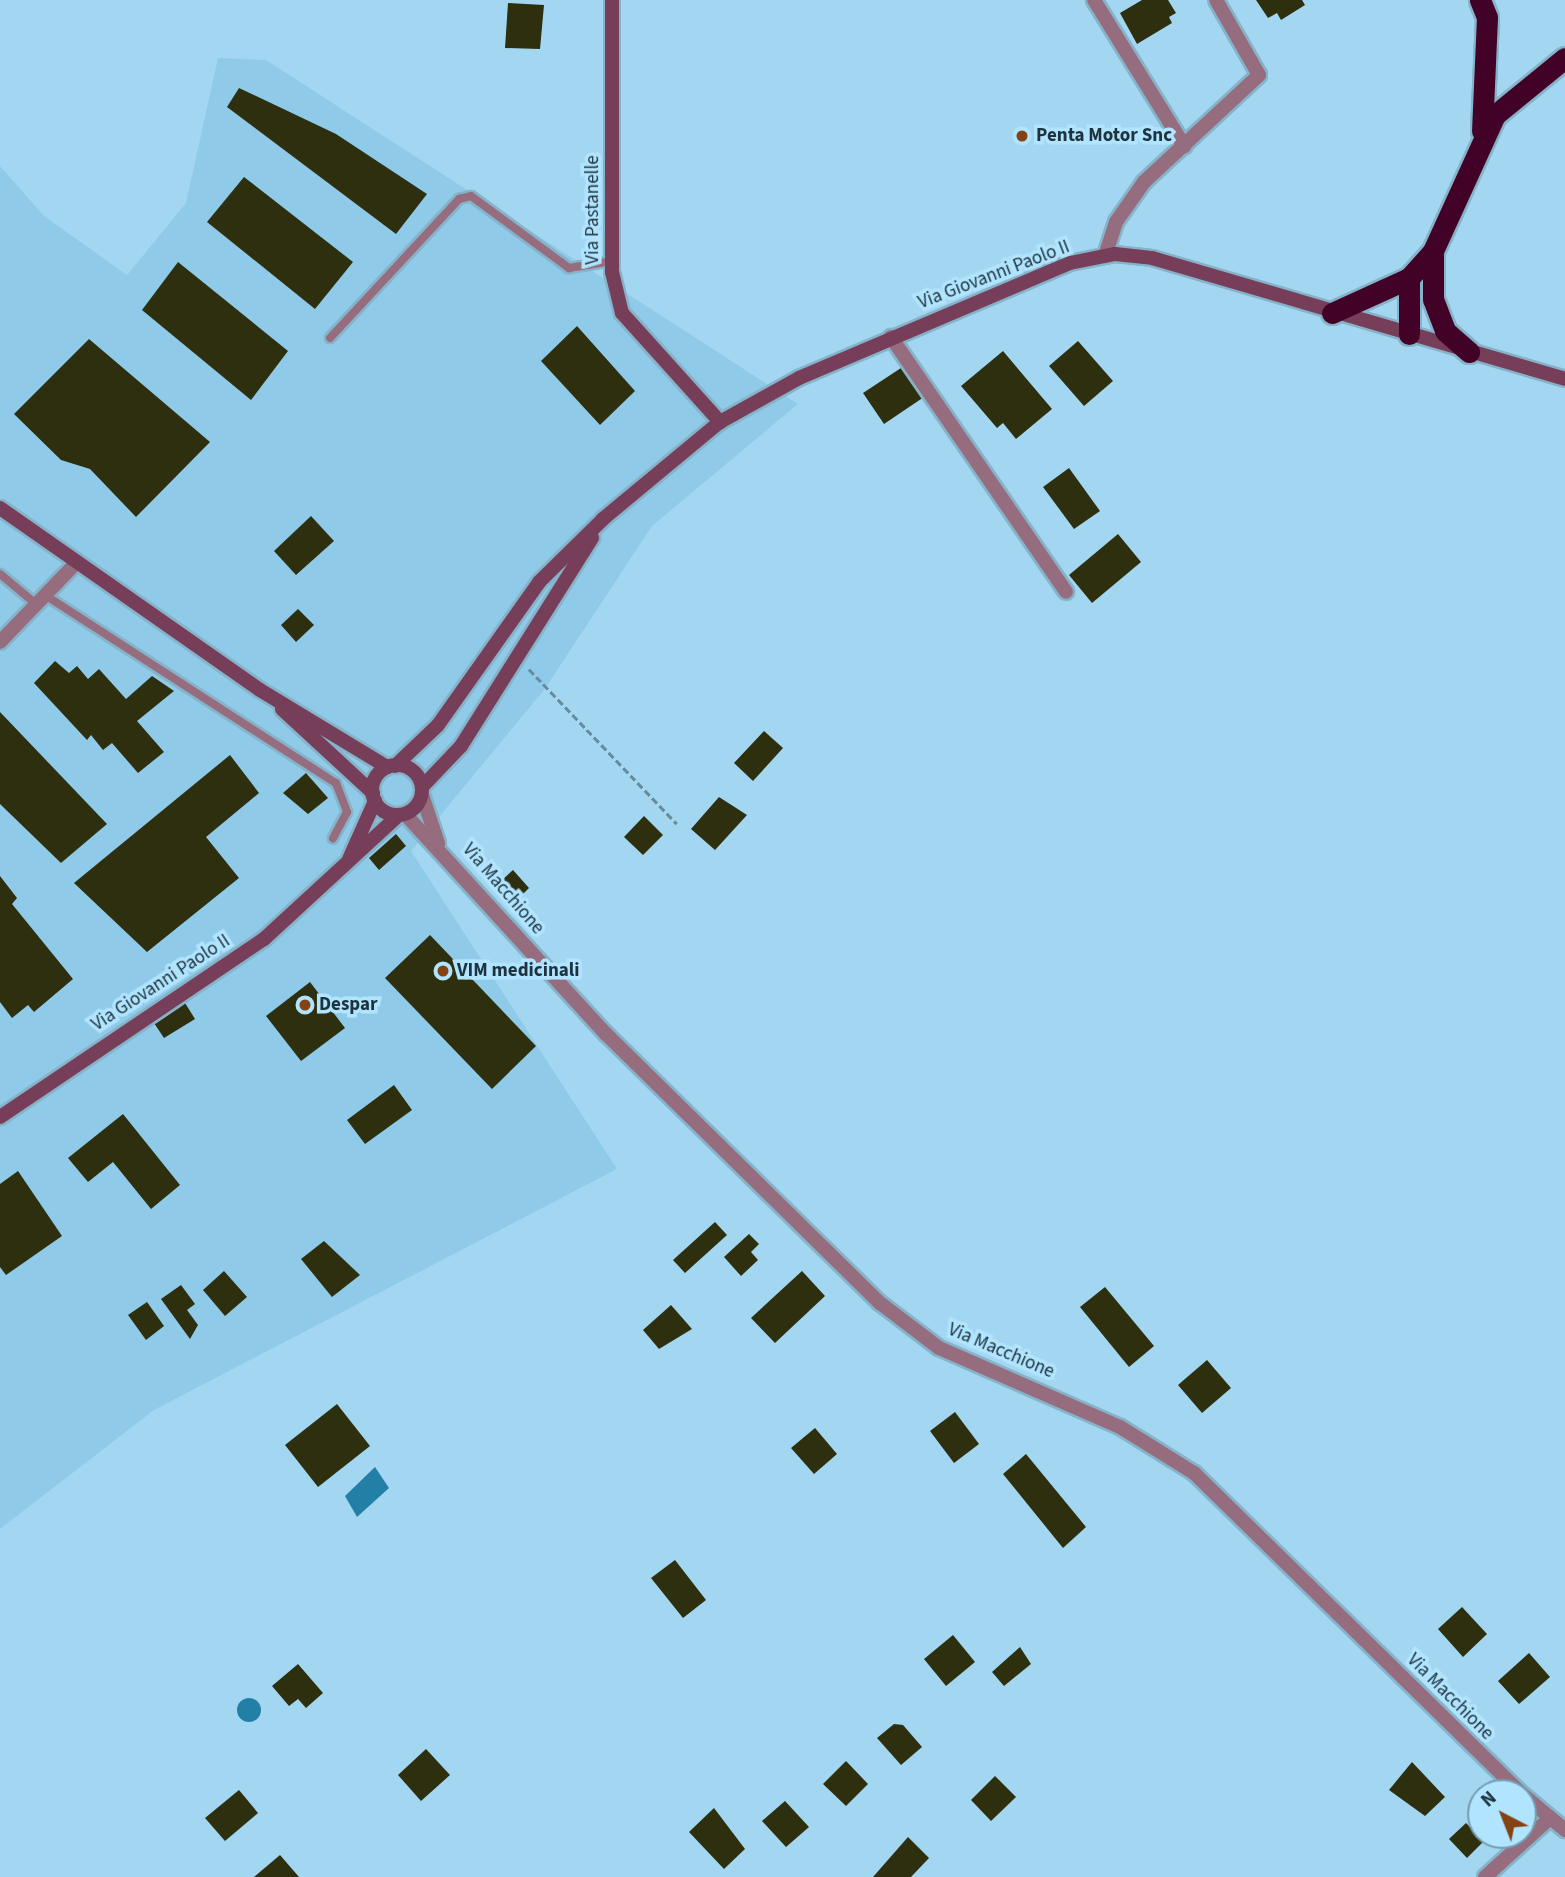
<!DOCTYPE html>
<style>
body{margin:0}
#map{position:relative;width:1565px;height:1877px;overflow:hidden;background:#a3d7f1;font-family:"Source Sans 3",sans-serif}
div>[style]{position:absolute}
.built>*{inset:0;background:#8fcbe8}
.water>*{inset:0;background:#2280a6}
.round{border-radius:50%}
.building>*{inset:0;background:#2e2f0e}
.path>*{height:2.5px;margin-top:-1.25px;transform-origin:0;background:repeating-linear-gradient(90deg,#658b9d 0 7px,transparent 0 10.5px)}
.roads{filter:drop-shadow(2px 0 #86b3c9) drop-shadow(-2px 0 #86b3c9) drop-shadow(0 2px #86b3c9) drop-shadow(0 -2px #86b3c9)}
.lane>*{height:8px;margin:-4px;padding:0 4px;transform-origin:4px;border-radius:4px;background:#966d7f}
.street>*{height:14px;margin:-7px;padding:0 7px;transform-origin:7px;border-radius:7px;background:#966d7f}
.secondary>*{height:14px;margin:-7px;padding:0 7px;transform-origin:7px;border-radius:7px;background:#773e5a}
.secondary>.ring{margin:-7px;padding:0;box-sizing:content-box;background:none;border:14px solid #773e5a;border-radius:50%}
.highway>*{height:21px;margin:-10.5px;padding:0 10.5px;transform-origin:10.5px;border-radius:10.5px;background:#420228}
.dots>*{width:19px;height:19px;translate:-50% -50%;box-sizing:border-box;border:4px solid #b0e4ff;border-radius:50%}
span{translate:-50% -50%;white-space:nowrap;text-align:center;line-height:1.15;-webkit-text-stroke:7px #b0e4ff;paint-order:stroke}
.poi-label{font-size:19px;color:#1e333d;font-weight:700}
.left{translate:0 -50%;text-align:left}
.street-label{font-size:19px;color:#1e333d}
.north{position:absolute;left:1467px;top:1779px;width:70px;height:70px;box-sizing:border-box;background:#b0e4ff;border:2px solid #769db1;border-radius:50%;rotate:318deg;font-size:19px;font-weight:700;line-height:28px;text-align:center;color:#1e333d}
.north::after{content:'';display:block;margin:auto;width:24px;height:32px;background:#854213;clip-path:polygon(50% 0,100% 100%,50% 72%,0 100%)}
</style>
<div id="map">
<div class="built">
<div style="clip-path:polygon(218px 58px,266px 60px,798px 404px,652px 526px,544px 690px,411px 851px,617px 1169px,154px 1410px,0 1529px,0 166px,44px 216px,127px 275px,186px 203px)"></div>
</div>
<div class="water">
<div style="clip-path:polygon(375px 1467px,389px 1488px,357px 1517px,345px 1496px)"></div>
<div class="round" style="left:237px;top:1698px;width:24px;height:24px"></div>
</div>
<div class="building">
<div style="clip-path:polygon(1142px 0,1168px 0,1176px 13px,1169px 17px,1172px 23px,1137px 44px,1120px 13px)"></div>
<div style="clip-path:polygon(1256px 0,1302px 0,1305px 5px,1281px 20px,1277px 13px,1268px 18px)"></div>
<div style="clip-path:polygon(508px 3px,544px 5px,540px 49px,505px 48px)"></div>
<div style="clip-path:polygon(239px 88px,336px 134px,427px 194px,396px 234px,227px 107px)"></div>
<div style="clip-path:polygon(244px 177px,353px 262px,315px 309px,207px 222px)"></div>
<div style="clip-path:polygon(178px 262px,288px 351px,251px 400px,142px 310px)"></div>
<div style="clip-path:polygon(577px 326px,635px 391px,600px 425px,541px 361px)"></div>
<div style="clip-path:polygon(89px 339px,210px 442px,136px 517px,90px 469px,61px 460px,14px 414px)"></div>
<div style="clip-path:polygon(1078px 341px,1113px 381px,1084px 406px,1049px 366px)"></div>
<div style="clip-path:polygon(1003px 351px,1052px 409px,1016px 439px,1003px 423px,997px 428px,961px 386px)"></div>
<div style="clip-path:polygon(904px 366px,924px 397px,884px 424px,863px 393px)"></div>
<div style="clip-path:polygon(1069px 468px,1100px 511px,1074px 529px,1043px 487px)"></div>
<div style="clip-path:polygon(311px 516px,334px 541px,296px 575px,274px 551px)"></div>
<div style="clip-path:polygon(1118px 534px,1141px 562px,1092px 603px,1069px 575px)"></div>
<div style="clip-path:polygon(298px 609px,314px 625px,296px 642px,281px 625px)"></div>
<div style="clip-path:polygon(55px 661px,69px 673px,77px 666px,88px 679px,99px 669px,126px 699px,152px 676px,174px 691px,137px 721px,164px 752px,138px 773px,112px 743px,103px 750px,91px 735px,87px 740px,34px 683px)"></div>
<div style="clip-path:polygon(0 712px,107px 824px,61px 863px,0 804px)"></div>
<div style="clip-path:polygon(764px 731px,783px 748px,753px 781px,734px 763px)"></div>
<div style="clip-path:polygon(230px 755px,259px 793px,206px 837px,239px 878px,147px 952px,74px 883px)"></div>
<div style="clip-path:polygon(306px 773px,328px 798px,308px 814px,283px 793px)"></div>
<div style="clip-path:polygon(719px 797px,747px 815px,715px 850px,691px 829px)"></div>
<div style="clip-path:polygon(644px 816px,663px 835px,643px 855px,624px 837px)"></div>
<div style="clip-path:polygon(396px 834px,406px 846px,379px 870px,369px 858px)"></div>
<div style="clip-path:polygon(513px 870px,529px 888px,517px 900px,500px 882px)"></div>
<div style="clip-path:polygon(0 876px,17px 898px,12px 904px,73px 979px,34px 1012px,28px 1005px,12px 1018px,0 1002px)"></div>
<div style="clip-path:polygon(430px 935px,536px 1046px,492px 1089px,385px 978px)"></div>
<div style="clip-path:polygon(310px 982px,345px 1028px,301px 1061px,266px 1016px)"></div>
<div style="clip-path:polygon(185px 1003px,195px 1019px,164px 1038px,154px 1023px)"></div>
<div style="clip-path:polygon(394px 1085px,412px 1110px,365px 1144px,347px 1120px)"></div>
<div style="clip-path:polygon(123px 1114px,180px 1185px,151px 1209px,113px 1162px,88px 1182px,68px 1158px)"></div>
<div style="clip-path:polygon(18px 1171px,62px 1236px,6px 1275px,0 1267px,0 1184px)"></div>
<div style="clip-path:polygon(715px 1222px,727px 1235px,685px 1273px,673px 1260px)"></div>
<div style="clip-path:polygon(749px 1234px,759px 1244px,751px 1252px,758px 1260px,741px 1276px,724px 1257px)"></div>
<div style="clip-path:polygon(324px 1241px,360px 1275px,332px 1297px,301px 1259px)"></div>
<div style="clip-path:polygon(224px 1271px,247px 1297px,225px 1316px,203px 1290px)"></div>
<div style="clip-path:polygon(802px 1271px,825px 1296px,775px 1343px,751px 1318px)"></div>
<div style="clip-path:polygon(181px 1285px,195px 1304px,187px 1310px,198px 1325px,190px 1339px,161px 1299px)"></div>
<div style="clip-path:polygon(1105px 1287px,1154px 1346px,1129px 1367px,1080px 1307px)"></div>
<div style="clip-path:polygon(147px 1302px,164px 1326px,146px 1340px,128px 1315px)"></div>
<div style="clip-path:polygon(671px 1305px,692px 1329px,659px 1349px,643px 1330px)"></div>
<div style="clip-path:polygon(1207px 1360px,1231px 1388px,1202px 1413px,1178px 1385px)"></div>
<div style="clip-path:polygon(337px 1404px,370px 1446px,318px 1487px,285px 1445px)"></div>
<div style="clip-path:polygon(955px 1412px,979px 1444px,954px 1463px,930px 1431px)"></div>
<div style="clip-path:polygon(815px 1428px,837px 1454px,814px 1474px,791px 1448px)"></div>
<div style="clip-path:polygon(1026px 1454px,1086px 1527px,1063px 1548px,1003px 1474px)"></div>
<div style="clip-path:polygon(675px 1560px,706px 1600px,683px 1618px,651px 1578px)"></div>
<div style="clip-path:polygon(1462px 1607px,1487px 1634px,1463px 1657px,1438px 1629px)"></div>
<div style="clip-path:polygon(953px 1635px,975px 1662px,946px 1686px,924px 1659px)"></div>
<div style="clip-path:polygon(1020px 1647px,1031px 1664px,1004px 1686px,992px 1672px)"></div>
<div style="clip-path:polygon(1529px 1653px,1550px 1677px,1519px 1704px,1498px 1681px)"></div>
<div style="clip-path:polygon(298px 1664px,323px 1693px,306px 1708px,298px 1699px,289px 1706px,272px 1686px)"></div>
<div style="clip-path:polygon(894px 1724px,903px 1725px,922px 1747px,901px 1765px,877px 1738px)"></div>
<div style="clip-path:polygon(426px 1749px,450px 1775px,421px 1801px,398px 1775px)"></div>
<div style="clip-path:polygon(846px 1761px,868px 1784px,846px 1806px,823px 1784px)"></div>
<div style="clip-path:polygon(1412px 1762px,1445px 1797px,1425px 1816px,1389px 1790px)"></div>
<div style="clip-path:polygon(995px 1776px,1016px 1797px,991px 1821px,971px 1800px)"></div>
<div style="clip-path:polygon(239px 1790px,258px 1813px,225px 1841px,205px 1818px)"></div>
<div style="clip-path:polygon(785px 1801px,809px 1827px,786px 1847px,762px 1821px)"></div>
<div style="clip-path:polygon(714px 1808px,745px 1849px,724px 1869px,689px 1832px)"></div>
<div style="clip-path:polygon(1466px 1823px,1484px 1841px,1467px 1858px,1449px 1839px)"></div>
<div style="clip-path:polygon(908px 1837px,929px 1858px,911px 1877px,873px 1877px)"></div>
<div style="clip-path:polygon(280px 1855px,299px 1877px,254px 1877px)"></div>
</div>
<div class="path">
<div style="left:529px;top:669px;width:214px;rotate:46.3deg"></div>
</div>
<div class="roads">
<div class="lane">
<div style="left:330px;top:338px;width:190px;rotate:-47.1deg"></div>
<div style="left:459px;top:199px;width:12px;rotate:-14deg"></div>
<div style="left:471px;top:196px;width:122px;rotate:36.3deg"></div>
<div style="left:569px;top:268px;width:44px;rotate:-9.2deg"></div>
<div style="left:0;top:574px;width:47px;rotate:39.8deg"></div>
<div style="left:45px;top:595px;width:346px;rotate:32.9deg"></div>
<div style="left:336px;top:783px;width:31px;rotate:69deg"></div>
<div style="left:347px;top:812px;width:30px;rotate:118deg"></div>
</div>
<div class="street">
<div style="left:1094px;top:0;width:172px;rotate:58.3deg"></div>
<div style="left:1105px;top:256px;width:36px;rotate:-72deg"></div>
<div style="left:1116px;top:222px;width:49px;rotate:-55deg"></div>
<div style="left:1144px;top:182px;width:157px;rotate:-42.9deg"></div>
<div style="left:1259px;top:75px;width:86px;rotate:-119.8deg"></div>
<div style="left:891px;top:337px;width:309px;rotate:55.5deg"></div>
<div style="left:0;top:642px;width:111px;rotate:-46.1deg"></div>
<div style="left:422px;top:795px;width:51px;rotate:71.6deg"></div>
<div style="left:405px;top:814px;width:298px;rotate:47.6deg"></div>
<div style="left:606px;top:1034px;width:384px;rotate:44.5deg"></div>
<div style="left:880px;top:1303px;width:74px;rotate:37.3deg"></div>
<div style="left:939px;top:1348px;width:197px;rotate:23.6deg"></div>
<div style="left:1120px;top:1427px;width:87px;rotate:31.9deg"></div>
<div style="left:1194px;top:1473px;width:458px;rotate:44.4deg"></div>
<div style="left:1523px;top:1795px;width:55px;rotate:39.8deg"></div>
<div style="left:1485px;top:1877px;width:88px;rotate:-42.2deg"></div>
</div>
<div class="secondary">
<div style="left:612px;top:0;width:272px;rotate:90deg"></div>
<div style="left:612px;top:272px;width:42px;rotate:76.3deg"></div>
<div style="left:622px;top:313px;width:147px;rotate:48deg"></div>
<div style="left:0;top:508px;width:317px;rotate:35deg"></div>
<div style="left:260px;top:690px;width:149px;rotate:31.2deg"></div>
<div style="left:282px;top:709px;width:124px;rotate:42.7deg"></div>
<div class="ring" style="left:372px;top:765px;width:36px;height:36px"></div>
<div style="left:395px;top:766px;width:59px;rotate:-43.6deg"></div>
<div style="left:438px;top:725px;width:176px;rotate:-54.7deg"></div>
<div style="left:540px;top:581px;width:88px;rotate:-44.5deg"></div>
<div style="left:603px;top:519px;width:152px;rotate:-39.7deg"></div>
<div style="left:720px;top:422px;width:90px;rotate:-29.1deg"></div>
<div style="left:799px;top:378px;width:294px;rotate:-23deg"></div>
<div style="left:1070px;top:263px;width:46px;rotate:-11.3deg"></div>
<div style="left:1115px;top:254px;width:37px;rotate:6deg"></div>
<div style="left:1152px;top:258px;width:430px;rotate:16.3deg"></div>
<div style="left:422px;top:787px;width:57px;rotate:-46.4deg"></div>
<div style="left:461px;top:746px;width:246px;rotate:-57.8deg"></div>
<div style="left:349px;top:859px;width:64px;rotate:-65.9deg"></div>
<div style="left:0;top:1117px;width:318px;rotate:-34deg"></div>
<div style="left:264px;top:939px;width:183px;rotate:-42.6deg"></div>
</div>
<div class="highway">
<div style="left:1480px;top:0;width:18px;rotate:68deg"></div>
<div style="left:1487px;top:17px;width:114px;rotate:92.5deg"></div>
<div style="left:1433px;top:251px;width:48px;rotate:90deg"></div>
<div style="left:1433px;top:299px;width:34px;rotate:69deg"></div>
<div style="left:1445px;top:331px;width:32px;rotate:41deg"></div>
<div style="left:1332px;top:313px;width:85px;rotate:-24.4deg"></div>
<div style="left:1409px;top:278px;width:36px;rotate:-48deg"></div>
<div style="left:1433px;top:251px;width:149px;rotate:-65.5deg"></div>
<div style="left:1495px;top:115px;width:90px;rotate:-39.2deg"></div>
<div style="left:1409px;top:334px;width:56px;rotate:-90deg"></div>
</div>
</div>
<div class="dots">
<div style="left:1022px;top:136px;background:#854213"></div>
<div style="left:443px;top:971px;background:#854213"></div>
<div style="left:305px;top:1005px;background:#854213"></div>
</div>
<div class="poi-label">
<span class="left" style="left:1036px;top:136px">Penta Motor Snc</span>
<span class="left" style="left:457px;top:971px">VIM medicinali</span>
<span class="left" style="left:319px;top:1005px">Despar</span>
</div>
<div class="street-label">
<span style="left:593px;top:210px;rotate:-90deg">Via Pastanelle</span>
<span style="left:994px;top:275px;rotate:-21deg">Via Giovanni Paolo II</span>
<span style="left:503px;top:889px;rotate:49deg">Via Macchione</span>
<span style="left:161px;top:983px;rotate:-33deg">Via Giovanni Paolo II</span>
<span style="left:1001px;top:1351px;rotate:23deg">Via Macchione</span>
<span style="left:1450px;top:1697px;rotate:45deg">Via Macchione</span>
</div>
<div class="north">N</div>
</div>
